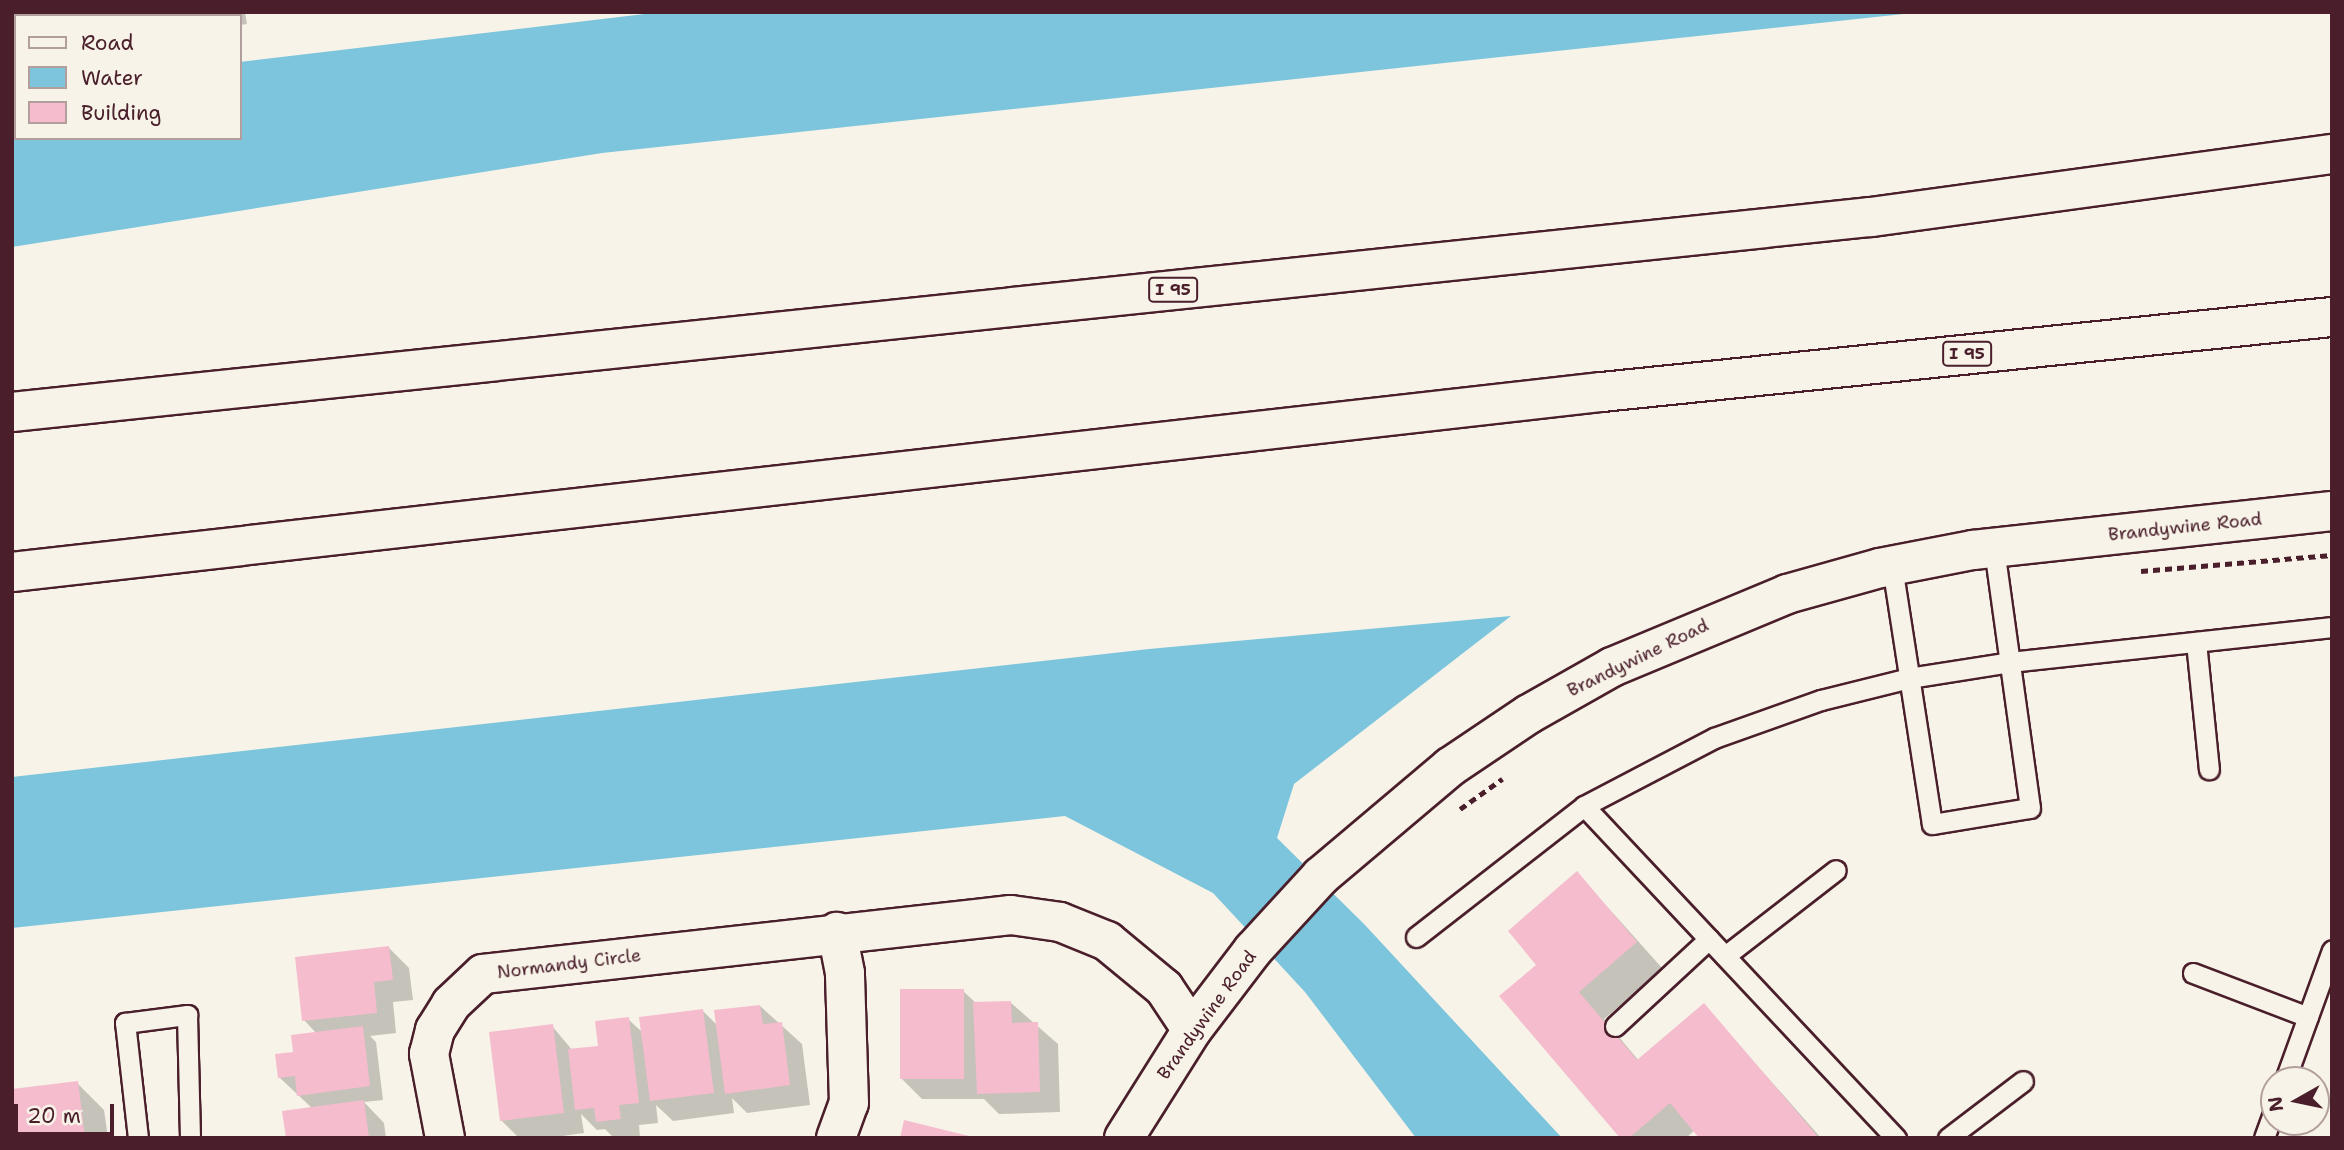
<!DOCTYPE html>
<style>
body{margin:0}
#map{position:relative;width:2344px;height:1150px;overflow:hidden;background:#f7f3e8;font-family:"Shantell Sans",sans-serif}
div>[style]{position:absolute}
.water>*{inset:0;background:#7cc5dc}
.shadow>*{inset:0;background:#0003}
.building>*{inset:0;background:#f5bcce}
.path>*{height:4.5px;margin-top:-2.25px;transform-origin:0;background:repeating-linear-gradient(90deg,#4a1f2b 0 7px,transparent 0 12px)}
.roads{filter:drop-shadow(2px 0 #4a1f2b) drop-shadow(-2px 0 #4a1f2b) drop-shadow(0 2px #4a1f2b) drop-shadow(0 -2px #4a1f2b)}
.lane>*{height:19px;margin:-9.5px;padding:0 9.5px;transform-origin:9.5px;border-radius:9.5px;background:#f7f3e8}
.street>*{height:38px;margin:-19px;padding:0 19px;transform-origin:19px;border-radius:19px;background:#f7f3e8}
.highway>*{height:38px;margin:-19px;padding:0 19px;transform-origin:19px;border-radius:19px;background:#f7f3e8}
span{translate:-50% -50%;white-space:nowrap;text-align:center;line-height:1.15;-webkit-text-stroke:5px #f7f3e8;paint-order:stroke}
.shield-label span{padding:2px 5px;background:#f7f3e8;border:2px solid;border-radius:5px;-webkit-text-stroke-width:0}
.shield-label{font-size:16px;color:#4a1f2b;font-weight:700}
.street-label{font-size:18px;color:#4a1f2b}
.frame{position:absolute;inset:0;border:14px solid #4a1f2b;pointer-events:none}
.legend{position:absolute;left:14px;top:14px;width:228px;height:126px;box-sizing:border-box;background:#f7f3e8;border:2px solid #b29e9c;margin:0;padding:9px 12px;list-style:none;font-size:21px;color:#4a1f2b}
.legend li{display:flex;align-items:center;gap:14px;height:35px}
.legend b{width:35px;border:2px solid #b29e9c}
.north{position:absolute;left:2260px;top:1066px;width:70px;height:70px;box-sizing:border-box;background:#f7f3e8;border:2px solid #b29e9c;border-radius:50%;rotate:261deg;font-size:19px;font-weight:700;line-height:28px;text-align:center;color:#4a1f2b}
.north::after{content:'';display:block;margin:auto;width:24px;height:32px;background:#4a1f2b;clip-path:polygon(50% 0,100% 100%,50% 72%,0 100%)}
.scale{position:absolute;left:14px;top:1104px;width:100px;height:32px;box-sizing:border-box;border:4px solid #4a1f2b;border-top:0;padding-left:9px;font-size:21px;line-height:24px;white-space:nowrap;color:#4a1f2b;-webkit-text-stroke:5px #f7f3e8;paint-order:stroke}
</style>
<div id="map">
<div class="water">
<div style="clip-path:polygon(661px 12px,1922px 12px,602px 153px,12px 247px,12px 89px,16px 89px,16px 138px,240px 138px,240px 62px)"></div>
<div style="clip-path:polygon(1511px 616px,1294px 784px,1277px 838px,1365px 925px,1562px 1138px,1416px 1138px,1305px 992px,1213px 893px,1065px 816px,12px 928px,12px 777px,1149px 649px)"></div>
</div>
<div class="shadow">
<div style="clip-path:polygon(12px 12px,48px 16px,16px 16px,12px 50px)"></div>
<div style="clip-path:polygon(185px 12px,245px 12px,247px 24px,240px 25px,240px 16px)"></div>
<div style="clip-path:polygon(1577px 873px,1663px 969px,1604px 1019px,1639px 1061px,1704px 1005px,1821px 1138px,1701px 1138px,1695px 1130px,1686px 1138px,1622px 1138px,1538px 965px)"></div>
<div style="clip-path:polygon(389px 948px,409px 968px,413px 1000px,393px 1002px,396px 1033px,370px 1036px,376px 1042px,383px 1100px,364px 1102px,384px 1123px,386px 1138px,287px 1138px,313px 1109px,280px 1078px,295px 1053px,317px 1034px,304px 1020px)"></div>
<div style="clip-path:polygon(963px 991px,976px 1003px,1011px 1003px,1058px 1044px,1060px 1112px,999px 1114px,984px 1099px,922px 1099px,902px 1079px)"></div>
<div style="clip-path:polygon(760px 1006px,802px 1044px,810px 1105px,747px 1113px,732px 1098px,734px 1113px,673px 1121px,656px 1105px,658px 1123px,639px 1125px,640px 1138px,614px 1138px,605px 1129px,597px 1130px,581px 1114px,584px 1133px,548px 1138px,519px 1138px,501px 1120px,552px 1026px,573px 1051px,600px 1048px,628px 1019px,643px 1033px,702px 1010px,718px 1026px)"></div>
<div style="clip-path:polygon(77px 1083px,104px 1110px,108px 1138px,12px 1138px)"></div>
</div>
<div class="building">
<div style="clip-path:polygon(1577px 871px,1637px 942px,1579px 992px,1637px 1060px,1704px 1003px,1819px 1138px,1699px 1138px,1670px 1103px,1629px 1138px,1620px 1138px,1499px 996px,1536px 965px,1508px 931px)"></div>
<div style="clip-path:polygon(389px 946px,393px 980px,374px 982px,377px 1013px,302px 1021px,295px 957px)"></div>
<div style="clip-path:polygon(900px 989px,964px 989px,964px 1079px,900px 1079px)"></div>
<div style="clip-path:polygon(1011px 1001px,1012px 1023px,1038px 1022px,1040px 1092px,977px 1094px,973px 1002px)"></div>
<div style="clip-path:polygon(760px 1005px,763px 1024px,782px 1022px,790px 1085px,725px 1094px,714px 1010px)"></div>
<div style="clip-path:polygon(703px 1009px,714px 1093px,650px 1101px,639px 1017px)"></div>
<div style="clip-path:polygon(629px 1017px,639px 1103px,619px 1105px,621px 1119px,596px 1122px,594px 1108px,575px 1110px,568px 1049px,598px 1046px,595px 1021px)"></div>
<div style="clip-path:polygon(553px 1024px,564px 1113px,500px 1121px,489px 1032px)"></div>
<div style="clip-path:polygon(363px 1026px,370px 1086px,297px 1096px,295px 1076px,278px 1078px,275px 1054px,293px 1052px,291px 1035px)"></div>
<div style="clip-path:polygon(78px 1081px,85px 1138px,12px 1138px,12px 1089px)"></div>
<div style="clip-path:polygon(364px 1100px,369px 1138px,286px 1138px,282px 1111px)"></div>
<div style="clip-path:polygon(904px 1120px,973px 1137px,973px 1138px,900px 1138px)"></div>
</div>
<div class="path">
<div style="left:2141px;top:571px;width:192px;rotate:-4.8deg"></div>
<div style="left:1460px;top:809px;width:52px;rotate:-35.5deg"></div>
</div>
<div class="roads">
<div class="lane">
<div style="left:91px;top:12px;width:4px;rotate:76deg"></div>
<div style="left:1892px;top:566px;width:261px;rotate:81.2deg"></div>
<div style="left:1932px;top:824px;width:99px;rotate:-9.3deg"></div>
<div style="left:2030px;top:808px;width:262px;rotate:-97.9deg"></div>
<div style="left:2196px;top:642px;width:128px;rotate:84.2deg"></div>
<div style="left:1584px;top:806px;width:456px;rotate:46.8deg"></div>
<div style="left:1416px;top:937px;width:213px;rotate:-37.9deg"></div>
<div style="left:1584px;top:806px;width:147px;rotate:-27.6deg"></div>
<div style="left:1714px;top:738px;width:114px;rotate:-19.6deg"></div>
<div style="left:1821px;top:700px;width:91px;rotate:-14deg"></div>
<div style="left:1909px;top:678px;width:102px;rotate:-9deg"></div>
<div style="left:2010px;top:662px;width:324px;rotate:-6.2deg"></div>
<div style="left:1725px;top:956px;width:140px;rotate:-37.8deg"></div>
<div style="left:2193px;top:973px;width:123px;rotate:20.9deg"></div>
<div style="left:1615px;top:1026px;width:128px;rotate:-42.8deg"></div>
<div style="left:2285px;top:1080px;width:138px;rotate:-70.1deg"></div>
<div style="left:138px;top:1138px;width:116px;rotate:-96.4deg"></div>
<div style="left:125px;top:1023px;width:63px;rotate:-7.4deg"></div>
<div style="left:187px;top:1015px;width:123px;rotate:88.6deg"></div>
<div style="left:1948px;top:1138px;width:94px;rotate:-37.2deg"></div>
<div style="left:2264px;top:1138px;width:29px;rotate:-70deg"></div>
</div>
<div class="street">
<div style="left:445px;top:1138px;width:86px;rotate:-100.8deg"></div>
<div style="left:429px;top:1054px;width:25px;rotate:-76deg"></div>
<div style="left:435px;top:1030px;width:31px;rotate:-58deg"></div>
<div style="left:451px;top:1004px;width:44px;rotate:-43.2deg"></div>
<div style="left:483px;top:974px;width:531px;rotate:-6.38deg"></div>
<div style="left:1011px;top:915px;width:49px;rotate:8.1deg"></div>
<div style="left:1060px;top:922px;width:51px;rotate:22deg"></div>
<div style="left:1107px;top:941px;width:74px;rotate:39.5deg"></div>
<div style="left:1164px;top:988px;width:50px;rotate:56.3deg"></div>
<div style="left:836px;top:1138px;width:37px;rotate:-70deg"></div>
<div style="left:849px;top:1103px;width:130px;rotate:-91.8deg"></div>
<div style="left:845px;top:973px;width:42px;rotate:-101deg"></div>
<div style="left:1124px;top:1138px;width:128px;rotate:-57.8deg"></div>
<div style="left:1192px;top:1030px;width:101px;rotate:-52.7deg"></div>
<div style="left:1253px;top:950px;width:100px;rotate:-47.4deg"></div>
<div style="left:1321px;top:876px;width:169px;rotate:-40.2deg"></div>
<div style="left:1450px;top:767px;width:95px;rotate:-33.9deg"></div>
<div style="left:1529px;top:714px;width:95px;rotate:-29.5deg"></div>
<div style="left:1612px;top:667px;width:190px;rotate:-22.6deg"></div>
<div style="left:1787px;top:594px;width:97px;rotate:-15.6deg"></div>
<div style="left:1880px;top:568px;width:95px;rotate:-11deg"></div>
<div style="left:1973px;top:550px;width:361px;rotate:-6.2deg"></div>
</div>
<div class="highway">
<div style="left:12px;top:412px;width:1869px;rotate:-5.99deg"></div>
<div style="left:1871px;top:217px;width:465px;rotate:-7.8deg"></div>
<div style="left:12px;top:572px;width:1600px;rotate:-6.46deg"></div>
<div style="left:1602px;top:392px;width:734px;rotate:-5.87deg"></div>
</div>
</div>
<div class="shield-label">
<span style="left:1173px;top:290px">I 95</span>
<span style="left:1967px;top:354px">I 95</span>
</div>
<div class="street-label">
<span style="left:2185px;top:527px;rotate:-6deg">Brandywine Road</span>
<span style="left:1638px;top:658px;rotate:-26deg">Brandywine Road</span>
<span style="left:569px;top:964px;rotate:-7deg">Normandy Circle</span>
<span style="left:1207px;top:1015px;rotate:-54deg">Brandywine Road</span>
</div>
<div class="frame"></div>
<ul class="legend">
<li><b style="height:9px;background:#f7f3e8"></b>Road</li>
<li><b style="height:19px;background:#7cc5dc"></b>Water</li>
<li><b style="height:19px;background:#f5bcce"></b>Building</li>
</ul>
<div class="north">N</div>
<div class="scale">20 m</div>
</div>
